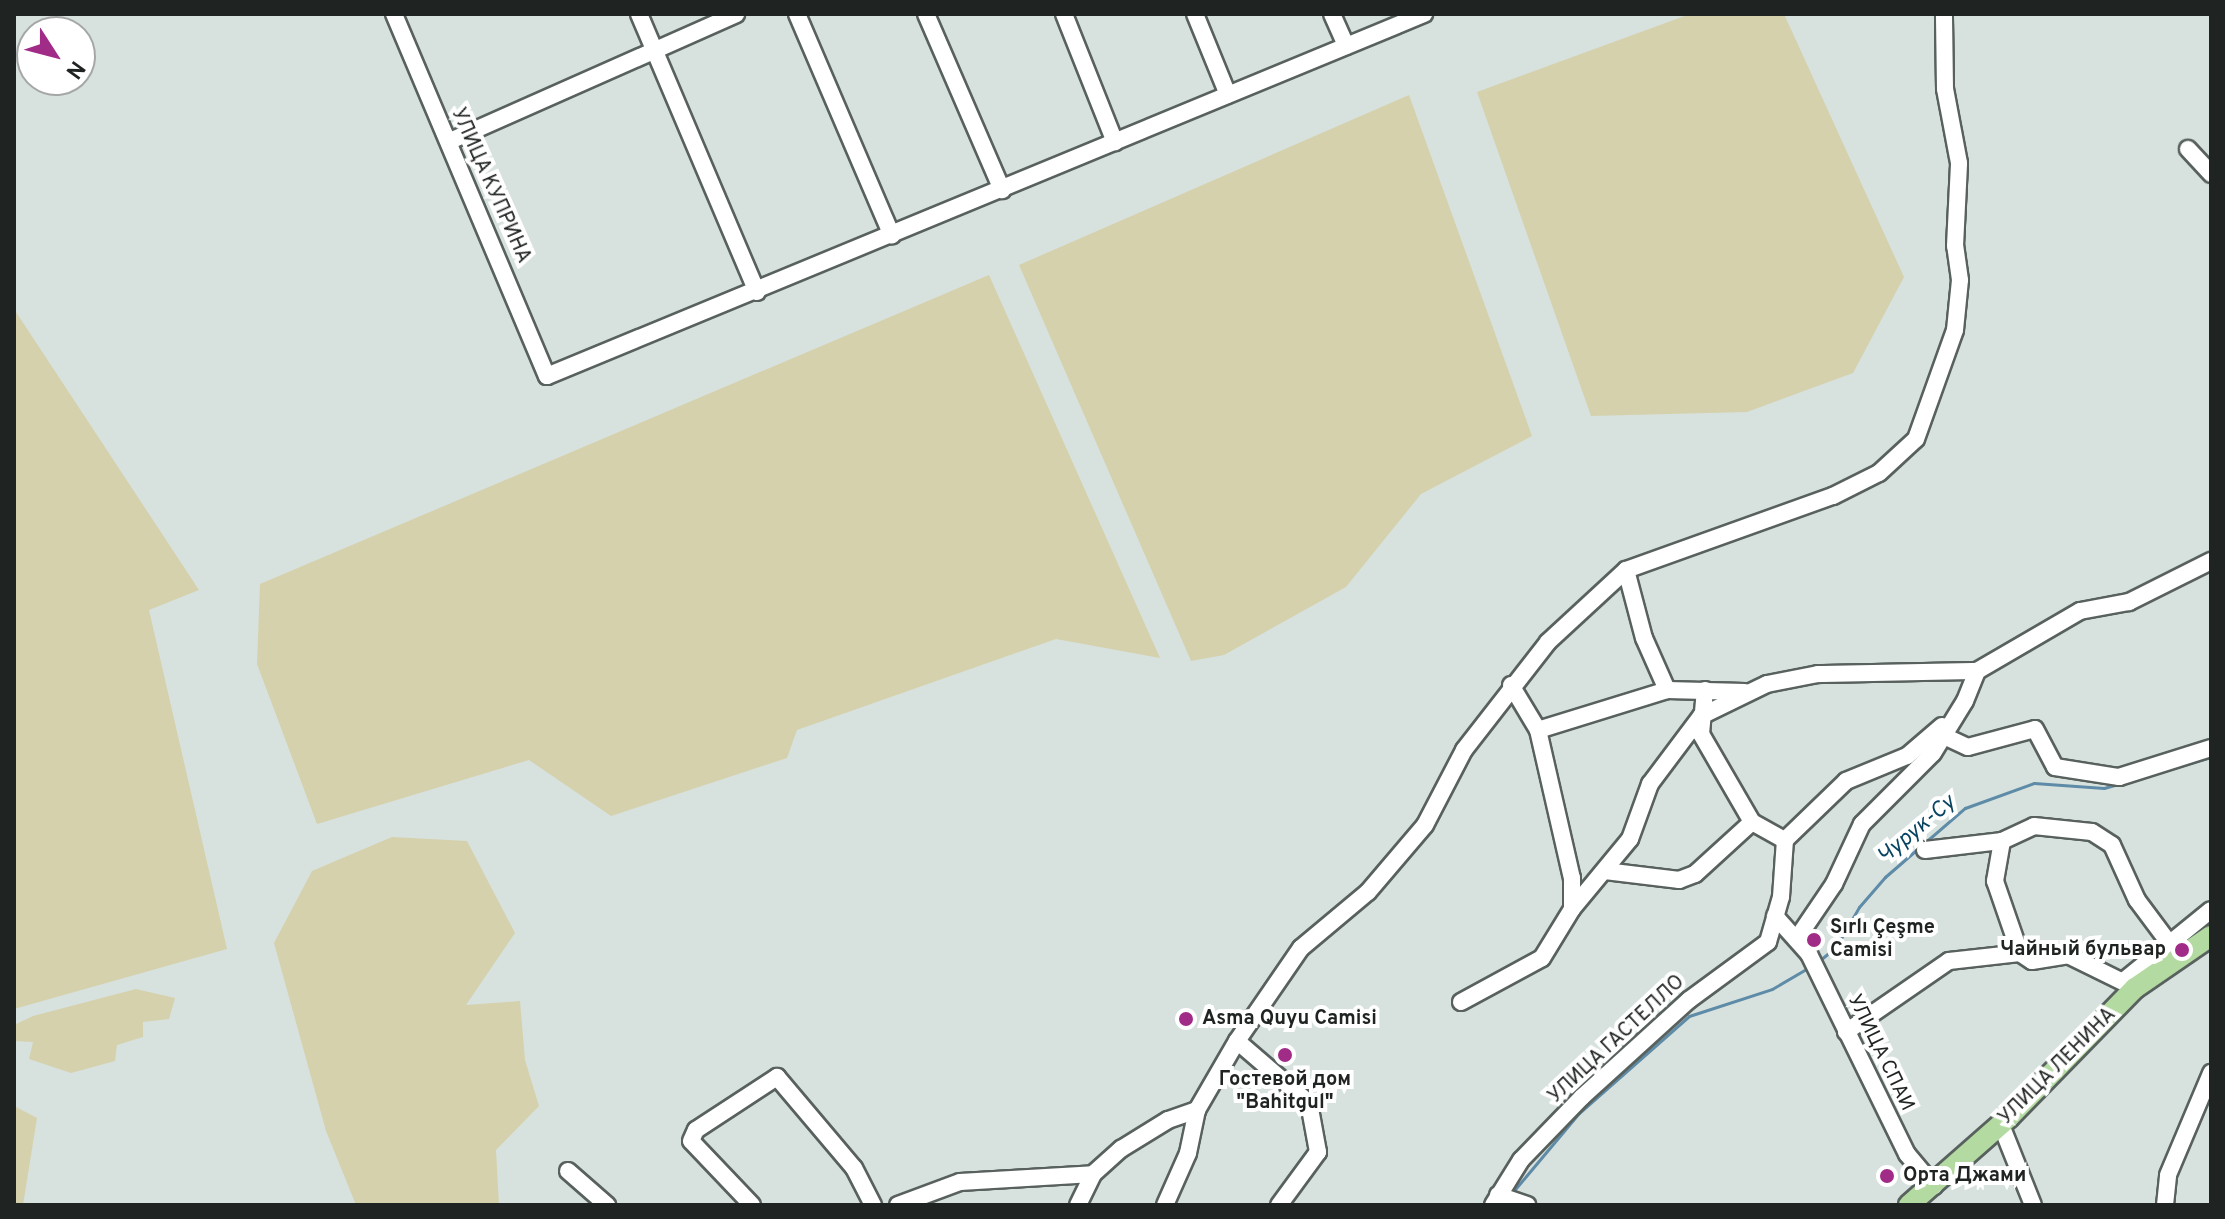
<!DOCTYPE html>
<meta charset="utf-8">
<style>
body{margin:0}
#map{position:relative;width:2225px;height:1219px;overflow:hidden;background:#d7e2de;font-family:Overpass,sans-serif}
div>[style]{position:absolute}
.green>*{inset:0;background:#d5d1ac}
.stream>*{height:3px;margin:-1.5px;padding:0 1.5px;transform-origin:1.5px;border-radius:1.5px;background:#5e8ba7}
.roads{filter:drop-shadow(2px 0 #58615e) drop-shadow(-2px 0 #58615e) drop-shadow(0 2px #58615e) drop-shadow(0 -2px #58615e)}
.minor>*{height:16px;margin:-8px;padding:0 8px;transform-origin:8px;border-radius:8px;background:#fff}
.major>*{height:20px;margin:-10px;padding:0 10px;transform-origin:10px;border-radius:10px;background:#b3daa1}
.dots>*{width:22px;height:22px;translate:-50% -50%;box-sizing:border-box;border:4px solid #fff;border-radius:50%}
span{translate:-50% -50%;white-space:nowrap;text-align:center;line-height:1.15;-webkit-text-stroke:8px #fff;paint-order:stroke}
.street-label{font-size:20px;color:#1f2321}
.poi-label{font-size:20px;color:#1f2321;font-weight:700}
.left{translate:0 -50%;text-align:left}
.right{translate:-100% -50%;text-align:right}
.water-label{font-size:22px;color:#084462;font-style:italic}
.frame{position:absolute;inset:0;border:16px solid #1f2321;pointer-events:none}
.north{position:absolute;left:16px;top:16px;width:80px;height:80px;box-sizing:border-box;background:#fff;border:2px solid #a5a7a6;border-radius:50%;rotate:126deg;font-size:22px;font-weight:700;line-height:32px;text-align:center;color:#1f2321}
.north::after{content:'';display:block;margin:auto;width:28px;height:36px;background:#a02c87;clip-path:polygon(50% 0,100% 100%,50% 72%,0 100%)}
</style>
<div id="map">
<div class="green">
<div style="clip-path:polygon(1690px 14px,1784px 14px,1904px 277px,1853px 373px,1747px 412px,1591px 416px,1477px 92px)"></div>
<div style="clip-path:polygon(1409px 95px,1532px 436px,1421px 494px,1346px 587px,1224px 655px,1191px 661px,1019px 265px)"></div>
<div style="clip-path:polygon(989px 275px,1160px 658px,1056px 639px,797px 730px,787px 758px,611px 816px,529px 760px,317px 824px,257px 664px,260px 584px)"></div>
<div style="clip-path:polygon(14px 309px,199px 590px,149px 610px,227px 949px,14px 1009px)"></div>
<div style="clip-path:polygon(392px 837px,467px 841px,515px 933px,466px 1005px,520px 1001px,525px 1060px,539px 1106px,496px 1150px,499px 1205px,356px 1205px,326px 1131px,274px 943px,312px 871px)"></div>
<div style="clip-path:polygon(136px 989px,175px 998px,169px 1019px,143px 1022px,143px 1037px,117px 1045px,115px 1061px,71px 1073px,29px 1059px,33px 1042px,14px 1041px,14px 1025px,33px 1016px)"></div>
<div style="clip-path:polygon(14px 1106px,37px 1118px,23px 1205px,14px 1205px)"></div>
</div>
<div class="stream">
<div style="left:1820px;top:960px;width:21px;rotate:-39deg"></div>
<div style="left:1836px;top:947px;width:46px;rotate:-60.1deg"></div>
<div style="left:1859px;top:907px;width:40px;rotate:-49deg"></div>
<div style="left:1885px;top:877px;width:106px;rotate:-40.8deg"></div>
<div style="left:1965px;top:808px;width:73px;rotate:-19.9deg"></div>
<div style="left:2034px;top:783px;width:70px;rotate:4.1deg"></div>
<div style="left:2104px;top:788px;width:111px;rotate:-16.2deg"></div>
<div style="left:1511px;top:1194px;width:106px;rotate:-50deg"></div>
<div style="left:1579px;top:1113px;width:147px;rotate:-41.4deg"></div>
<div style="left:1689px;top:1016px;width:87px;rotate:-18deg"></div>
<div style="left:1772px;top:989px;width:42px;rotate:-30.3deg"></div>
</div>
<div class="roads">
<div class="minor">
<div style="left:394px;top:14px;width:393px;rotate:67.1deg"></div>
<div style="left:547px;top:376px;width:949px;rotate:-22.43deg"></div>
<div style="left:639px;top:14px;width:302px;rotate:67deg"></div>
<div style="left:797px;top:14px;width:241px;rotate:66.8deg"></div>
<div style="left:926px;top:14px;width:192px;rotate:66.6deg"></div>
<div style="left:1064px;top:14px;width:138px;rotate:68.3deg"></div>
<div style="left:1195px;top:14px;width:87px;rotate:67.8deg"></div>
<div style="left:1332px;top:14px;width:35px;rotate:66deg"></div>
<div style="left:450px;top:141px;width:313px;rotate:-23.9deg"></div>
<div style="left:2188px;top:149px;width:34px;rotate:47deg"></div>
<div style="left:1626px;top:570px;width:70px;rotate:75.2deg"></div>
<div style="left:1644px;top:638px;width:57px;rotate:66.1deg"></div>
<div style="left:1511px;top:685px;width:52px;rotate:59deg"></div>
<div style="left:1538px;top:730px;width:152px;rotate:77.1deg"></div>
<div style="left:1572px;top:878px;width:31px;rotate:90deg"></div>
<div style="left:1705px;top:690px;width:44px;rotate:95.2deg"></div>
<div style="left:1701px;top:734px;width:102px;rotate:59.9deg"></div>
<div style="left:1752px;top:822px;width:38px;rotate:29deg"></div>
<div style="left:1538px;top:730px;width:135px;rotate:-17.2deg"></div>
<div style="left:1667px;top:690px;width:78px;rotate:1.5deg"></div>
<div style="left:1944px;top:736px;width:26px;rotate:25deg"></div>
<div style="left:1968px;top:747px;width:69px;rotate:-15deg"></div>
<div style="left:2035px;top:729px;width:43px;rotate:62.2deg"></div>
<div style="left:2055px;top:767px;width:65px;rotate:8.9deg"></div>
<div style="left:2119px;top:777px;width:96px;rotate:-17.5deg"></div>
<div style="left:1785px;top:840px;width:85px;rotate:-44deg"></div>
<div style="left:1846px;top:781px;width:66px;rotate:-22.3deg"></div>
<div style="left:1907px;top:756px;width:46px;rotate:-40.6deg"></div>
<div style="left:2002px;top:841px;width:41px;rotate:99.9deg"></div>
<div style="left:1995px;top:881px;width:76px;rotate:70.9deg"></div>
<div style="left:1925px;top:850px;width:78px;rotate:-6.7deg"></div>
<div style="left:2002px;top:841px;width:35px;rotate:-25deg"></div>
<div style="left:2034px;top:826px;width:58px;rotate:5.9deg"></div>
<div style="left:2092px;top:832px;width:24px;rotate:33deg"></div>
<div style="left:2112px;top:845px;width:60px;rotate:65.6deg"></div>
<div style="left:2137px;top:900px;width:54px;rotate:53.3deg"></div>
<div style="left:1605px;top:871px;width:75px;rotate:6.9deg"></div>
<div style="left:1679px;top:880px;width:17px;rotate:-21deg"></div>
<div style="left:1695px;top:874px;width:77px;rotate:-42.4deg"></div>
<div style="left:1775px;top:916px;width:51px;rotate:48.2deg"></div>
<div style="left:1809px;top:954px;width:223px;rotate:63.9deg"></div>
<div style="left:1907px;top:1154px;width:42px;rotate:49.8deg"></div>
<div style="left:1798px;top:937px;width:64px;rotate:-55.8deg"></div>
<div style="left:1834px;top:884px;width:66px;rotate:-65deg"></div>
<div style="left:1862px;top:824px;width:100px;rotate:-45deg"></div>
<div style="left:1933px;top:753px;width:61px;rotate:-58.4deg"></div>
<div style="left:1965px;top:701px;width:32px;rotate:-68deg"></div>
<div style="left:1977px;top:671px;width:119px;rotate:-30.2deg"></div>
<div style="left:2080px;top:611px;width:50px;rotate:-10.4deg"></div>
<div style="left:2129px;top:602px;width:92px;rotate:-26.6deg"></div>
<div style="left:2126px;top:979px;width:109px;rotate:-39.1deg"></div>
<div style="left:1461px;top:1002px;width:92px;rotate:-28.5deg"></div>
<div style="left:1542px;top:958px;width:57px;rotate:-58.5deg"></div>
<div style="left:1572px;top:909px;width:91px;rotate:-50.4deg"></div>
<div style="left:1630px;top:839px;width:59px;rotate:-70deg"></div>
<div style="left:1650px;top:784px;width:85px;rotate:-53.1deg"></div>
<div style="left:1701px;top:716px;width:73px;rotate:-25.9deg"></div>
<div style="left:1767px;top:684px;width:52px;rotate:-11.1deg"></div>
<div style="left:1818px;top:674px;width:159px;rotate:-1.1deg"></div>
<div style="left:1846px;top:1032px;width:125px;rotate:-34.6deg"></div>
<div style="left:1949px;top:961px;width:71px;rotate:-6.4deg"></div>
<div style="left:2020px;top:953px;width:14px;rotate:34deg"></div>
<div style="left:2032px;top:961px;width:36px;rotate:-9deg"></div>
<div style="left:2068px;top:955px;width:75px;rotate:26.2deg"></div>
<div style="left:1237px;top:1041px;width:95px;rotate:40.7deg"></div>
<div style="left:1309px;top:1103px;width:50px;rotate:79.6deg"></div>
<div style="left:1318px;top:1152px;width:66px;rotate:126.3deg"></div>
<div style="left:2001px;top:1125px;width:86px;rotate:68.2deg"></div>
<div style="left:568px;top:1171px;width:52px;rotate:41.1deg"></div>
<div style="left:1498px;top:1195px;width:31px;rotate:19deg"></div>
<div style="left:752px;top:1205px;width:88px;rotate:-133.6deg"></div>
<div style="left:691px;top:1141px;width:12px;rotate:-66deg"></div>
<div style="left:696px;top:1130px;width:97px;rotate:-33.2deg"></div>
<div style="left:777px;top:1077px;width:119px;rotate:49.8deg"></div>
<div style="left:854px;top:1168px;width:42px;rotate:62.8deg"></div>
<div style="left:898px;top:1205px;width:66px;rotate:-20.4deg"></div>
<div style="left:960px;top:1182px;width:133px;rotate:-3.4deg"></div>
<div style="left:1078px;top:1205px;width:34px;rotate:-64deg"></div>
<div style="left:1093px;top:1174px;width:38px;rotate:-42deg"></div>
<div style="left:1121px;top:1149px;width:55px;rotate:-31.7deg"></div>
<div style="left:1168px;top:1120px;width:31px;rotate:-19deg"></div>
<div style="left:1165px;top:1205px;width:57px;rotate:-66.1deg"></div>
<div style="left:1188px;top:1153px;width:44px;rotate:-78.2deg"></div>
<div style="left:1197px;top:1110px;width:80px;rotate:-59.9deg"></div>
<div style="left:1237px;top:1041px;width:113px;rotate:-55.5deg"></div>
<div style="left:1301px;top:948px;width:87px;rotate:-39.9deg"></div>
<div style="left:1368px;top:892px;width:88px;rotate:-49.6deg"></div>
<div style="left:1425px;top:825px;width:85px;rotate:-62.5deg"></div>
<div style="left:1464px;top:750px;width:137px;rotate:-52.1deg"></div>
<div style="left:1548px;top:642px;width:106px;rotate:-42.7deg"></div>
<div style="left:1626px;top:570px;width:220px;rotate:-19.7deg"></div>
<div style="left:1833px;top:496px;width:51px;rotate:-26.6deg"></div>
<div style="left:1879px;top:473px;width:50px;rotate:-42.6deg"></div>
<div style="left:1916px;top:439px;width:116px;rotate:-70.3deg"></div>
<div style="left:1955px;top:330px;width:50px;rotate:-84.3deg"></div>
<div style="left:1960px;top:280px;width:34px;rotate:-98deg"></div>
<div style="left:1955px;top:246px;width:83px;rotate:-87.2deg"></div>
<div style="left:1959px;top:163px;width:75px;rotate:-100.7deg"></div>
<div style="left:1945px;top:89px;width:75px;rotate:-90.8deg"></div>
<div style="left:1493px;top:1205px;width:53px;rotate:-58.1deg"></div>
<div style="left:1521px;top:1160px;width:88px;rotate:-45.9deg"></div>
<div style="left:1582px;top:1097px;width:144px;rotate:-42.2deg"></div>
<div style="left:1689px;top:1000px;width:98px;rotate:-36.3deg"></div>
<div style="left:1768px;top:942px;width:47px;rotate:-73.9deg"></div>
<div style="left:1781px;top:897px;width:57px;rotate:-86deg"></div>
<div style="left:2165px;top:1205px;width:30px;rotate:-84deg"></div>
<div style="left:2168px;top:1175px;width:111px;rotate:-67.1deg"></div>
</div>
<div class="major">
<div style="left:1909px;top:1205px;width:133px;rotate:-41.3deg"></div>
<div style="left:2009px;top:1117px;width:180px;rotate:-45.7deg"></div>
<div style="left:2135px;top:988px;width:92px;rotate:-34.4deg"></div>
</div>
</div>
<div class="dots">
<div style="left:1814px;top:940px;background:#a02c87"></div>
<div style="left:2182px;top:950px;background:#a02c87"></div>
<div style="left:1186px;top:1019px;background:#a02c87"></div>
<div style="left:1285px;top:1055px;background:#a02c87"></div>
<div style="left:1887px;top:1176px;background:#a02c87"></div>
</div>
<div class="street-label">
<span style="left:490px;top:186px;rotate:66deg">УЛИЦА КУПРИНА</span>
<span style="left:1617px;top:1040px;rotate:-43deg">УЛИЦА ГАСТЕЛЛО</span>
<span style="left:1880px;top:1053px;rotate:64deg">УЛИЦА СПАИ</span>
<span style="left:2058px;top:1067px;rotate:-45deg">УЛИЦА ЛЕНИНА</span>
</div>
<div class="poi-label">
<span class="left" style="left:1830px;top:940px">Sırlı Çeşme<br>Camisi</span>
<span class="right" style="left:2166px;top:950px">Чайный бульвар</span>
<span class="left" style="left:1202px;top:1019px">Asma Quyu Camisi</span>
<span style="left:1285px;top:1092px">Гостевой дом<br>"Bahitgul"</span>
<span class="left" style="left:1903px;top:1176px">Орта Джами</span>
</div>
<div class="water-label">
<span style="left:1917px;top:830px;rotate:-40deg">Чурук-Су</span>
</div>
<div class="frame"></div>
<div class="north">N</div>
</div>
